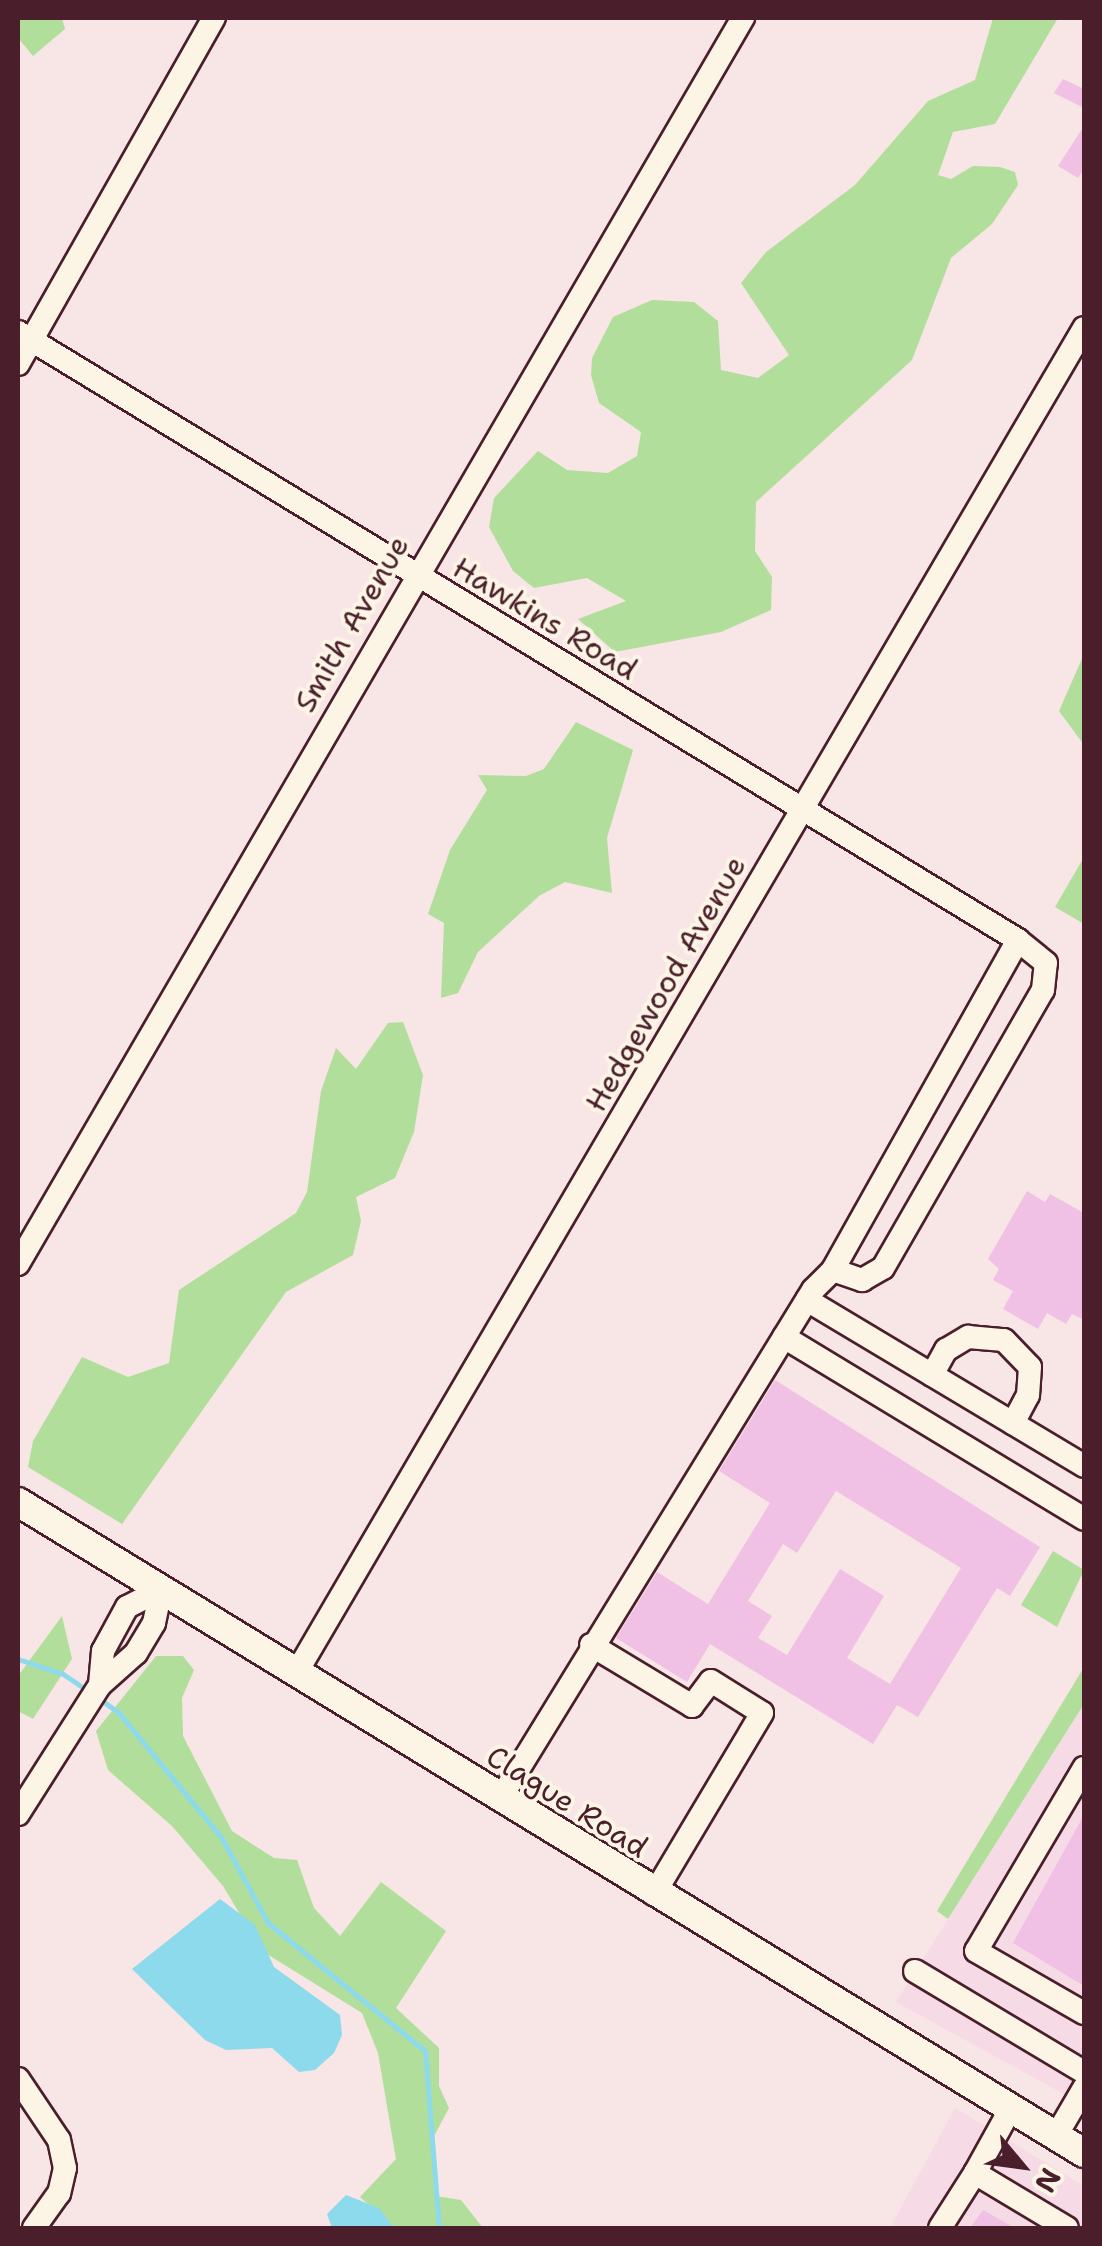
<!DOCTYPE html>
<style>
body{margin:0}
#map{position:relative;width:1102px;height:2246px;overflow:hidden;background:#f8e5e5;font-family:"Shantell Sans",sans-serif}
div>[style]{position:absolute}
.built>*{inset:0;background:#f6dae5}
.green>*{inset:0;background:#b2de9c}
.water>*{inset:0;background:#8ddaed}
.stream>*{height:5px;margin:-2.5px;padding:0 2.5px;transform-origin:2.5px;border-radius:2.5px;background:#8ddaed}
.building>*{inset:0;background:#f0c1e4}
.roads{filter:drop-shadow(2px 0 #4a1f2b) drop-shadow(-2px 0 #4a1f2b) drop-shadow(0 2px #4a1f2b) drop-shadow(0 -2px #4a1f2b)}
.minor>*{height:22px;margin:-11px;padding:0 11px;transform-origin:11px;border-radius:11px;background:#fcf5e5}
.major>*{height:28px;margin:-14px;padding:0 14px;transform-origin:14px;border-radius:14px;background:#fcf5e5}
span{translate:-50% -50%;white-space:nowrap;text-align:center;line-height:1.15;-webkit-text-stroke:8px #fcf5e5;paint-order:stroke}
.street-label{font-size:30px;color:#4a1f2b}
.frame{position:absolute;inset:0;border:20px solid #4a1f2b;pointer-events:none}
.north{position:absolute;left:972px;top:2116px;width:100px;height:100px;-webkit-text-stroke:8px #fcf5e5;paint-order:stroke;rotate:119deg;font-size:28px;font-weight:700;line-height:40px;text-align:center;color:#4a1f2b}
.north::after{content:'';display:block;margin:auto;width:35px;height:45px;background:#4a1f2b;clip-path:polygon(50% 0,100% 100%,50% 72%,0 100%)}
</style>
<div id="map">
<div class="built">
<div style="clip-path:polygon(1084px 1704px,1084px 2105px,896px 2002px)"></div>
<div style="clip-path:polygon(955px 2108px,1084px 2186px,1084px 2228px,890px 2228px)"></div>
</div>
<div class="green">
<div style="clip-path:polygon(18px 18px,62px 18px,65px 29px,33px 56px,18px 38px)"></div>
<div style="clip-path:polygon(993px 18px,1058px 18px,995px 124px,953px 132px,938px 175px,951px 179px,973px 166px,1000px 167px,1015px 172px,1018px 185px,992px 224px,951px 258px,912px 360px,756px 502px,755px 551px,772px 577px,771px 610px,721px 632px,615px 652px,578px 619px,626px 601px,587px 578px,534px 588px,513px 571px,489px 527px,494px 498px,538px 451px,567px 470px,608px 473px,637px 456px,641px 432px,599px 403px,591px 375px,592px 358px,613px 317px,652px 300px,694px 302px,718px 321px,721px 370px,758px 378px,789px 355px,741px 283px,766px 252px,855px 185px,928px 101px,975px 80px)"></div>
<div style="clip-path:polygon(1084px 654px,1084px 745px,1059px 711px)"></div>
<div style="clip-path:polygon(576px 722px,633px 750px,607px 838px,612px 893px,565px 882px,539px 896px,478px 952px,458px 993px,441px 998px,444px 923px,428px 914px,450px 850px,487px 790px,478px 775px,526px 776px,544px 769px)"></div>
<div style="clip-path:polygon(1084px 857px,1084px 924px,1055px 907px)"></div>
<div style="clip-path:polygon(403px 1022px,423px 1075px,414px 1132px,395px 1178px,356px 1197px,361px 1221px,353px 1255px,286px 1292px,122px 1524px,28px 1467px,33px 1441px,82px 1357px,128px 1377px,169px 1363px,179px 1290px,296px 1213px,307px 1192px,321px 1091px,336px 1048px,356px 1069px,388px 1023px)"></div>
<div style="clip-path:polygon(1053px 1551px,1084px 1570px,1057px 1627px,1021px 1605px)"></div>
<div style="clip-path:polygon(62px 1616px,72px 1659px,33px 1719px,18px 1711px,18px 1676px)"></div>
<div style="clip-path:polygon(156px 1656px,183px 1656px,194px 1670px,182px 1698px,183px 1736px,232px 1831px,274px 1858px,297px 1860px,314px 1908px,340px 1936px,381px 1882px,446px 1931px,396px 2008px,439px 2048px,439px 2086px,449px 2108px,432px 2140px,436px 2196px,461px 2200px,483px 2228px,394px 2228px,360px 2197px,396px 2159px,378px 2053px,362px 2013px,262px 1951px,223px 1886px,172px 1826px,108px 1770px,96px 1731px)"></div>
<div style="clip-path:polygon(1084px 1667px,1084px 1704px,948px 1919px,937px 1911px)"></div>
</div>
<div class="water">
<div style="clip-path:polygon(220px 1899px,255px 1925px,274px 1967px,340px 2015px,342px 2035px,334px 2053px,315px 2070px,299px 2072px,272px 2048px,226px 2050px,205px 2040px,132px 1969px)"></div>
<div style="clip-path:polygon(346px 2195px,379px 2208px,394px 2228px,332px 2228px,327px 2214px)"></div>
</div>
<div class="stream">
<div style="left:18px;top:1659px;width:47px;rotate:18.4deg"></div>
<div style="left:63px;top:1674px;width:30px;rotate:34deg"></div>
<div style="left:97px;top:1697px;width:27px;rotate:36deg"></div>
<div style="left:119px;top:1713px;width:161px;rotate:50.6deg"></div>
<div style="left:221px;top:1837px;width:98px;rotate:61.3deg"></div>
<div style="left:268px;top:1923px;width:203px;rotate:39.2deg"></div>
<div style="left:425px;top:2051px;width:178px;rotate:85.5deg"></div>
</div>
<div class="building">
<div style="clip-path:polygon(1063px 79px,1084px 89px,1084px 108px,1054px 93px)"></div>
<div style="clip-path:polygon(1084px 126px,1084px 169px,1078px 178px,1058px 166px)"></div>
<div style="clip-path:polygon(1027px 1191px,1045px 1202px,1050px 1194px,1084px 1213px,1084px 1320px,1072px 1314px,1066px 1324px,1047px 1313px,1038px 1329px,1003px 1309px,1013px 1291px,993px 1280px,999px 1269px,988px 1259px)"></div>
<div style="clip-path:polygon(evenodd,775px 1380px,1040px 1547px,1010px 1596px,997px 1588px,918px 1717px,897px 1705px,873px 1744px,710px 1644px,687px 1682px,616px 1638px,657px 1572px,708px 1604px,770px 1503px,719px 1471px,775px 1380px,836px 1491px,961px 1568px,890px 1684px,847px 1658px,884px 1596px,840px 1569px,787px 1655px,758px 1638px,772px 1616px,748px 1601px,783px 1544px,797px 1553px,836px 1491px)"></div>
<div style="clip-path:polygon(1084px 1815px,1084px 1986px,1013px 1943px)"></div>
<div style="clip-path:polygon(983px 2210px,1015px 2228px,970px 2228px)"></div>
</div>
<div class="roads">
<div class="minor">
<div style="left:18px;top:332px;width:1170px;rotate:31.3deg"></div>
<div style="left:1018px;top:940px;width:378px;rotate:119.3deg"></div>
<div style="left:833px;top:1270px;width:28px;rotate:135deg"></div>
<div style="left:813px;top:1290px;width:598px;rotate:121.59deg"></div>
<div style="left:18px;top:364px;width:398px;rotate:-60.5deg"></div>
<div style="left:18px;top:1264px;width:1442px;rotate:-59.81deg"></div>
<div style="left:833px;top:1270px;width:31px;rotate:19deg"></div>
<div style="left:862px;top:1280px;width:24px;rotate:-30deg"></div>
<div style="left:883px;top:1268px;width:321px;rotate:-60.1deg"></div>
<div style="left:1043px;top:990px;width:27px;rotate:-84deg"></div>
<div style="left:1046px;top:963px;width:36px;rotate:-141deg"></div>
<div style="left:807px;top:1300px;width:323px;rotate:30.9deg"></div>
<div style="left:784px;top:1337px;width:351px;rotate:31.2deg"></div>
<div style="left:932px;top:1375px;width:29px;rotate:-61deg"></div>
<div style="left:946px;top:1350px;width:26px;rotate:-31deg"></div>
<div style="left:968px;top:1337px;width:36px;rotate:5deg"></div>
<div style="left:1004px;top:1340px;width:37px;rotate:46deg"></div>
<div style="left:1030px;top:1367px;width:28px;rotate:94deg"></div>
<div style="left:1028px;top:1395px;width:32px;rotate:118deg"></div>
<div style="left:591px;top:1645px;width:118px;rotate:31.1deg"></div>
<div style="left:692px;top:1706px;width:31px;rotate:-53deg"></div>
<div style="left:711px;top:1681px;width:60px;rotate:32.1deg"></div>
<div style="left:762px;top:1713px;width:211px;rotate:120.8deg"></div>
<div style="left:298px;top:1670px;width:1555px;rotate:-59.64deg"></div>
<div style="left:100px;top:1685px;width:34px;rotate:-85deg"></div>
<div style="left:103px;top:1651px;width:50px;rotate:-61.4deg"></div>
<div style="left:127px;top:1607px;width:38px;rotate:-27deg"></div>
<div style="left:1084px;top:1768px;width:212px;rotate:120.5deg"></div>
<div style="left:976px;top:1951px;width:125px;rotate:29.9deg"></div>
<div style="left:18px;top:1814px;width:153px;rotate:-57.6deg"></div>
<div style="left:100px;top:1685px;width:48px;rotate:-41.6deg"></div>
<div style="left:136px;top:1653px;width:35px;rotate:-59deg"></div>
<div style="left:154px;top:1623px;width:34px;rotate:-78deg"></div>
<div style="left:915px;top:1971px;width:197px;rotate:30.9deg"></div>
<div style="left:18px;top:2079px;width:73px;rotate:56.1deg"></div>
<div style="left:59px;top:2140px;width:29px;rotate:78deg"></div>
<div style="left:65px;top:2168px;width:26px;rotate:103deg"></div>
<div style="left:59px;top:2193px;width:43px;rotate:125.5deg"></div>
<div style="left:1011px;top:2108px;width:74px;rotate:119deg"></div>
<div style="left:975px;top:2173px;width:107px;rotate:30.9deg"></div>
<div style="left:1056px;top:2136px;width:56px;rotate:-59.7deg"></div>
<div style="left:940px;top:2228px;width:65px;rotate:-57.5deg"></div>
</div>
<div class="major">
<div style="left:18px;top:1502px;width:1249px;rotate:31.41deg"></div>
</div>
</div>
<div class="street-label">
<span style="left:545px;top:619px;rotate:31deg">Hawkins Road</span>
<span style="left:352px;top:624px;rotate:-60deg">Smith Avenue</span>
<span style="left:666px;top:984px;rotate:-60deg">Hedgewood Avenue</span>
<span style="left:567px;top:1802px;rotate:32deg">Clague Road</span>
</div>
<div class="frame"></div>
<div class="north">N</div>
</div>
